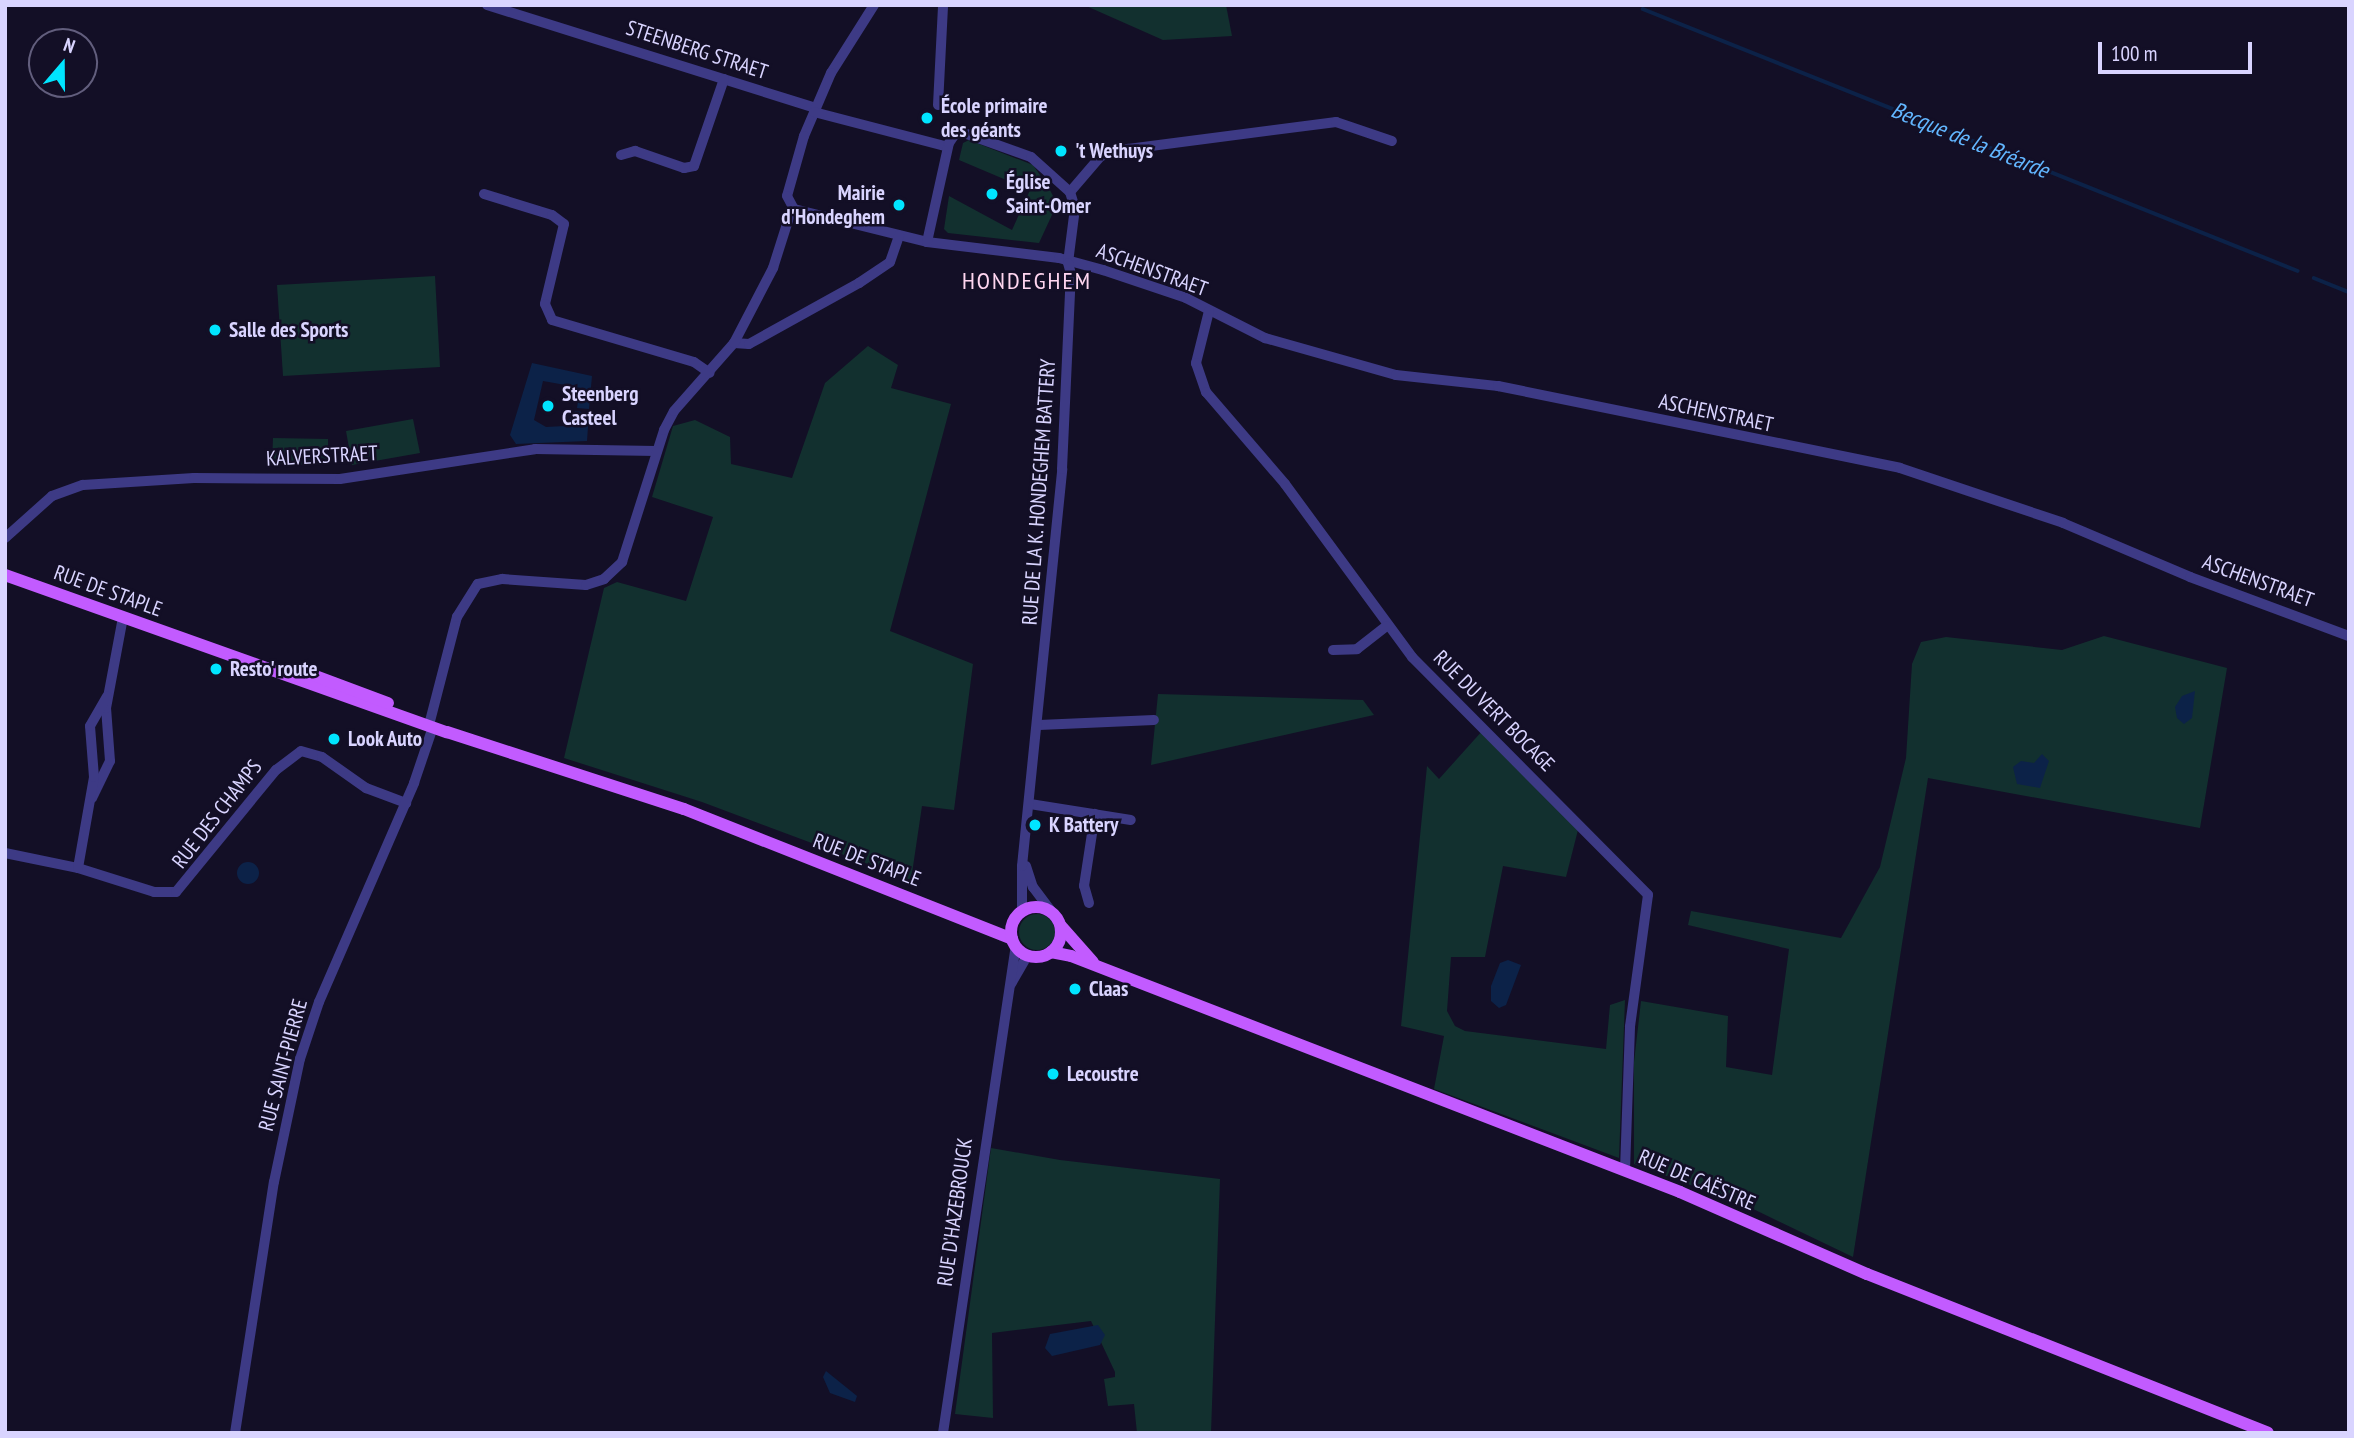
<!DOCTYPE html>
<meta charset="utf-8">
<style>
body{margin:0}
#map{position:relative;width:2354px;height:1438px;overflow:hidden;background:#130f26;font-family:"PT Sans Narrow",sans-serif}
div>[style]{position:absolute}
.green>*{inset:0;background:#12302f}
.round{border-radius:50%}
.water>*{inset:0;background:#0c2248}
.stream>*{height:3.5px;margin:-1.75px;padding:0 1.75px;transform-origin:1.75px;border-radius:1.75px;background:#0c2248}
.minor>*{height:10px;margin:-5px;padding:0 5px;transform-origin:5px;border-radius:5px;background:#3d3a85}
.major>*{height:12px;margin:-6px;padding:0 6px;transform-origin:6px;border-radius:6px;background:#c25bff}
.major>.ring{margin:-6px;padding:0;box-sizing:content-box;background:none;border:12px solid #c25bff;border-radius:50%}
.dots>*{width:19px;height:19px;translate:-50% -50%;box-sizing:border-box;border:4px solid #130f26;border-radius:50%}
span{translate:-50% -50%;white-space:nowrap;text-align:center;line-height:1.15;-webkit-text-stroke:5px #130f26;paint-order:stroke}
.street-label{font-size:21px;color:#d9d4ff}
.poi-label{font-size:21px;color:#d9d4ff;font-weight:700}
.left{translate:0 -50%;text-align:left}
.right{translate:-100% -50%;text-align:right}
.water-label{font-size:23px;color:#62b6ff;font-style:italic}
.quarter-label{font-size:24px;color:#ffd6f0;letter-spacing:2px}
.frame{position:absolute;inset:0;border:7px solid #d9d4ff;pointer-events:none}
.north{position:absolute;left:28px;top:28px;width:70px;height:70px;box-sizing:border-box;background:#130f26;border:2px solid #625e7d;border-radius:50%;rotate:20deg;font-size:19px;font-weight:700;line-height:28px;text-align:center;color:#d9d4ff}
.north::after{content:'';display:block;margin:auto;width:24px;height:32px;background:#00e5ff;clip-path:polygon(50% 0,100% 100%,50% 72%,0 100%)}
.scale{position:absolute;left:2098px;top:42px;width:154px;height:32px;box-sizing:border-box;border:4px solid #d9d4ff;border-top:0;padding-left:9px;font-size:21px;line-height:24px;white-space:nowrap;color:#d9d4ff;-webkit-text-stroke:5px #130f26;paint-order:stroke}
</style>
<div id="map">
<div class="green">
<div style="clip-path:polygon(1084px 5px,1226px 5px,1232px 36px,1163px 40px)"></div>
<div style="clip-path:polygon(969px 140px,1033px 165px,1049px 188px,1057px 204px,1039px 243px,948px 233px,944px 229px,949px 196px,1012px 230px,1030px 190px,959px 160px,963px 143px)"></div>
<div style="clip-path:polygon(435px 276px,440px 367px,283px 376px,277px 285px)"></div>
<div style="clip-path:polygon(868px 346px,898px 365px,891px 388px,951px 404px,890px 631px,973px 664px,954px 810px,922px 806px,911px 880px,702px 802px,564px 758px,604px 588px,617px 582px,686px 601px,713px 517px,652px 497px,673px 426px,695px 420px,730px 437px,731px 464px,792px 478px,825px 383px)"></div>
<div style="clip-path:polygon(413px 419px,420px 453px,352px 465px,346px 431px)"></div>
<div style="clip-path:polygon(273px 438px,328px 439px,328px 465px,272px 464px)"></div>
<div style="clip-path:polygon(2104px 636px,2227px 668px,2200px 828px,1928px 778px,1853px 1257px,1747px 1206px,1634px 1164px,1634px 1062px,1641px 1001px,1728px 1016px,1726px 1067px,1772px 1075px,1789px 949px,1688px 925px,1691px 911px,1841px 938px,1880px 867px,1906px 758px,1912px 664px,1921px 642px,1946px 637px,2062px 650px)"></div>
<div style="clip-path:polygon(1158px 694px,1363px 700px,1374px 715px,1151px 765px)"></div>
<div style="clip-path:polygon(1483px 730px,1578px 830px,1566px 877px,1503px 866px,1485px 957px,1451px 957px,1447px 1011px,1455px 1026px,1465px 1031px,1606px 1049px,1610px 1005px,1625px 1000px,1619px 1158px,1434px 1089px,1444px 1036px,1401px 1026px,1427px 766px,1439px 779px)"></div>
<div class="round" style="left:1019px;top:914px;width:36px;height:36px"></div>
<div style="clip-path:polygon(991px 1148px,1060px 1160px,1220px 1179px,1211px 1433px,1137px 1433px,1134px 1404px,1108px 1406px,1104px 1379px,1115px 1377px,1115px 1372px,1091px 1321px,992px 1333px,993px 1418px,955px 1414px)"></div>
</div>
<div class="water">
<div style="clip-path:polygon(532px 363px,592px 376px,589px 409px,577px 408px,579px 394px,571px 386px,543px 381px,534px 420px,546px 427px,565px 426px,575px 411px,589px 413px,587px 441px,516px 444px,510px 435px)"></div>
<div style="clip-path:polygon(2195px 691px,2192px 718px,2184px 724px,2177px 718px,2175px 707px,2182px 696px)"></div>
<div style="clip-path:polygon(2042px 754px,2049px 761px,2040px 788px,2017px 784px,2013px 767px,2021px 761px,2034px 763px)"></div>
<div class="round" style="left:237px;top:862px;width:22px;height:22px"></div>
<div style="clip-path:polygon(1508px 960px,1521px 965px,1506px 1005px,1499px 1008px,1491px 1001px,1491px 986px,1500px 963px)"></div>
<div style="clip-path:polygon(1098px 1325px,1105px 1335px,1100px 1345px,1052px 1356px,1045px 1348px,1050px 1334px)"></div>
<div style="clip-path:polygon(826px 1371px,857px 1396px,855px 1402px,830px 1393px,823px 1377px)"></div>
</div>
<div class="stream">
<div style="left:1643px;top:9px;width:705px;rotate:21.8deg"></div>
<div style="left:2314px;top:278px;width:38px;rotate:22deg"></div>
</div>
<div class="minor">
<div style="left:487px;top:5px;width:344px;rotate:17.4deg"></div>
<div style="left:874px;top:5px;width:80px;rotate:122.3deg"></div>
<div style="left:831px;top:73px;width:69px;rotate:113.2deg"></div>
<div style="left:804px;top:136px;width:62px;rotate:105.8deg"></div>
<div style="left:787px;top:196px;width:15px;rotate:62deg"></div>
<div style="left:794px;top:209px;width:137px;rotate:13.9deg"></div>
<div style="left:927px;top:242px;width:133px;rotate:6.9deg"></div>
<div style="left:1059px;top:258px;width:46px;rotate:15.3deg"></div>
<div style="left:1103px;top:270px;width:88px;rotate:18.6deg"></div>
<div style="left:1186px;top:298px;width:89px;rotate:26.9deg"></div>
<div style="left:1265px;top:338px;width:136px;rotate:15.8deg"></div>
<div style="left:1396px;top:375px;width:103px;rotate:6.2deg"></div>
<div style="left:1498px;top:386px;width:410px;rotate:11.5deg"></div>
<div style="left:1900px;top:468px;width:172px;rotate:18.6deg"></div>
<div style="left:2063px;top:523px;width:138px;rotate:23deg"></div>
<div style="left:2190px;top:577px;width:170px;rotate:20.4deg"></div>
<div style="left:938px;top:105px;width:100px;rotate:-87.1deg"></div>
<div style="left:814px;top:112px;width:138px;rotate:14.6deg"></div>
<div style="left:621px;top:155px;width:15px;rotate:-16deg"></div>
<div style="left:635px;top:151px;width:52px;rotate:19.1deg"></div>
<div style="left:684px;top:168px;width:10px;rotate:-11deg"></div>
<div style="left:694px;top:166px;width:92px;rotate:-71deg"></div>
<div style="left:1070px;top:192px;width:48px;rotate:-49.3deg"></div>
<div style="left:1101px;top:156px;width:28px;rotate:-15deg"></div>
<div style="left:1128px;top:149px;width:210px;rotate:-7.4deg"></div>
<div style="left:1336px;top:122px;width:59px;rotate:18.7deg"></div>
<div style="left:484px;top:194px;width:71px;rotate:17.2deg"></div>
<div style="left:552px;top:215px;width:15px;rotate:37deg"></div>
<div style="left:564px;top:224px;width:82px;rotate:103.4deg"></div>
<div style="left:545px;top:304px;width:17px;rotate:66deg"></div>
<div style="left:552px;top:320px;width:148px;rotate:16.5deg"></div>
<div style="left:694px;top:362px;width:19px;rotate:35deg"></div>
<div style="left:927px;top:242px;width:101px;rotate:-77.5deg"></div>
<div style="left:949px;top:143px;width:11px;rotate:-56deg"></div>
<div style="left:955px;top:134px;width:9px;rotate:-6deg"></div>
<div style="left:964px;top:133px;width:71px;rotate:19.7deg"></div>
<div style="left:1031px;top:157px;width:52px;rotate:41.9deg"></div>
<div style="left:1070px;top:192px;width:17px;rotate:73deg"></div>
<div style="left:1075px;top:208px;width:55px;rotate:97.3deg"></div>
<div style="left:1209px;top:311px;width:54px;rotate:104deg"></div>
<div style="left:1196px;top:363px;width:31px;rotate:71deg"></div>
<div style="left:1206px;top:392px;width:121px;rotate:49.3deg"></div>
<div style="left:1285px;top:484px;width:215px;rotate:53.7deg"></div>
<div style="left:1412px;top:657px;width:335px;rotate:45.2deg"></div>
<div style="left:1648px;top:895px;width:133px;rotate:97.8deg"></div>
<div style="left:1630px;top:1027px;width:144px;rotate:92deg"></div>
<div style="left:734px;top:343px;width:15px;rotate:4deg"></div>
<div style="left:749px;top:344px;width:126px;rotate:-29deg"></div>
<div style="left:859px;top:283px;width:37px;rotate:-34deg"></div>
<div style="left:890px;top:262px;width:28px;rotate:-71deg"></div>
<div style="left:5px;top:538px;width:63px;rotate:-41.8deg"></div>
<div style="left:52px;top:496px;width:33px;rotate:-20deg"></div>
<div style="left:83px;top:485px;width:111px;rotate:-3.6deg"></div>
<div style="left:194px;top:478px;width:146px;rotate:0.4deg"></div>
<div style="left:340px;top:479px;width:197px;rotate:-8.7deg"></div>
<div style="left:535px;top:449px;width:121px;rotate:0.9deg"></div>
<div style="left:1333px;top:650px;width:24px;rotate:-2deg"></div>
<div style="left:1357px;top:649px;width:37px;rotate:-38deg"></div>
<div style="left:429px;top:725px;width:112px;rotate:-75.5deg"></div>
<div style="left:457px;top:617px;width:39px;rotate:-58deg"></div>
<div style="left:478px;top:584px;width:25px;rotate:-12deg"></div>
<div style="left:502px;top:579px;width:84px;rotate:4.1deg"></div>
<div style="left:586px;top:585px;width:19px;rotate:-18deg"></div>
<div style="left:604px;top:579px;width:25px;rotate:-43deg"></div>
<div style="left:622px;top:562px;width:139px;rotate:-72.3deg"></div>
<div style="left:664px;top:430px;width:21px;rotate:-62deg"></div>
<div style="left:674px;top:411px;width:91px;rotate:-48.6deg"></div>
<div style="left:734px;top:343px;width:85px;rotate:-62.5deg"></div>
<div style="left:773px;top:268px;width:63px;rotate:-72.4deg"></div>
<div style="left:1039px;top:725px;width:115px;rotate:-2.5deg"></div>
<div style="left:92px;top:798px;width:41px;rotate:-64.1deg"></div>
<div style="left:110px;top:761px;width:53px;rotate:-94.3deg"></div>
<div style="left:106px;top:708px;width:93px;rotate:-79.4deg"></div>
<div style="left:1030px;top:804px;width:102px;rotate:9deg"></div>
<div style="left:5px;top:853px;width:75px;rotate:11.6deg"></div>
<div style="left:78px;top:868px;width:80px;rotate:17.5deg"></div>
<div style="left:154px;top:892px;width:22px"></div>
<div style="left:176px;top:892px;width:158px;rotate:-50.7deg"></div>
<div style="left:276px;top:770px;width:31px;rotate:-37deg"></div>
<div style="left:301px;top:751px;width:22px;rotate:16deg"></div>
<div style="left:322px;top:757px;width:54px;rotate:35.2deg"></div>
<div style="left:366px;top:788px;width:43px;rotate:20.6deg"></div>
<div style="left:1026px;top:866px;width:22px;rotate:72deg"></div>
<div style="left:1033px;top:887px;width:30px;rotate:53deg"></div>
<div style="left:78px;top:868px;width:92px;rotate:-80deg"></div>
<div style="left:94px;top:777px;width:51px;rotate:-94.5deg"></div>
<div style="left:90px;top:726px;width:34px;rotate:-60deg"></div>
<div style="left:1089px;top:903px;width:18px;rotate:-106deg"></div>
<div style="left:1084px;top:886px;width:73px;rotate:-81.3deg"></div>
<div style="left:1022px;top:911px;width:45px;rotate:-90deg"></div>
<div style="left:1022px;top:866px;width:399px;rotate:-84.2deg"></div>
<div style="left:1062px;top:469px;width:195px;rotate:-87.4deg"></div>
<div style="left:1071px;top:274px;width:11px;rotate:-105deg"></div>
<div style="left:1011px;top:984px;width:34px;rotate:-60deg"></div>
<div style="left:235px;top:1433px;width:254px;rotate:-81.2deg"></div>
<div style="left:274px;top:1182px;width:126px;rotate:-78.1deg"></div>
<div style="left:300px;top:1059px;width:60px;rotate:-71.6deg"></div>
<div style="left:319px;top:1002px;width:239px;rotate:-66.5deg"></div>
<div style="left:414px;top:783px;width:59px;rotate:-71.3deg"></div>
<div style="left:943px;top:1433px;width:492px;rotate:-81.5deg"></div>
</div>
<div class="major">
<div style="left:5px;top:575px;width:469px;rotate:19.6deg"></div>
<div style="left:447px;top:732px;width:249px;rotate:18deg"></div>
<div style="left:684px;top:809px;width:353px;rotate:21.6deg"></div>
<div style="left:313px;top:675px;width:80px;rotate:20.5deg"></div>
<div class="ring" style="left:1011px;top:907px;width:38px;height:38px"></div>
<div style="left:1061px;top:926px;width:48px;rotate:48.4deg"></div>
<div style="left:1051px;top:952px;width:20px;rotate:11deg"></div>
<div style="left:1071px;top:956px;width:653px;rotate:21.18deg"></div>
<div style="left:1680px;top:1192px;width:204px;rotate:23.7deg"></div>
<div style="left:1867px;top:1274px;width:431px;rotate:21.6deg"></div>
</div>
<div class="dots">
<div style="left:927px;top:118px;background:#00e5ff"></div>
<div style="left:1061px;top:151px;background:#00e5ff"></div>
<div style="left:992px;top:194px;background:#00e5ff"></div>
<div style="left:899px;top:205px;background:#00e5ff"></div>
<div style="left:215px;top:330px;background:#00e5ff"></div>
<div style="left:548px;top:406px;background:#00e5ff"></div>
<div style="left:216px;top:669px;background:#00e5ff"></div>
<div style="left:334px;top:739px;background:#00e5ff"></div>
<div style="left:1035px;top:825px;background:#00e5ff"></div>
<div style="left:1075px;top:989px;background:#00e5ff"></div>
<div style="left:1053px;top:1074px;background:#00e5ff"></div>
</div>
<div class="street-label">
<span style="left:697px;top:50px;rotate:18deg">STEENBERG STRAET</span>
<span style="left:1152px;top:270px;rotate:20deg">ASCHENSTRAET</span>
<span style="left:1716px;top:413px;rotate:12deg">ASCHENSTRAET</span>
<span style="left:322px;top:456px;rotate:-3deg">KALVERSTRAET</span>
<span style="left:1039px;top:492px;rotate:-86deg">RUE DE LA K. HONDEGHEM BATTERY</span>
<span style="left:2258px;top:581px;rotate:20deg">ASCHENSTRAET</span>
<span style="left:108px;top:591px;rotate:20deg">RUE DE STAPLE</span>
<span style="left:1494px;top:711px;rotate:45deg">RUE DU VERT BOCAGE</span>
<span style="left:217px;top:814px;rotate:-52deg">RUE DES CHAMPS</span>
<span style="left:867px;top:860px;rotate:21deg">RUE DE STAPLE</span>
<span style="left:283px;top:1065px;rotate:-75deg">RUE SAINT-PIERRE</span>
<span style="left:1697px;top:1180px;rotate:23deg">RUE DE CAËSTRE</span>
<span style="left:955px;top:1212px;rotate:-82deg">RUE D'HAZEBROUCK</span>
</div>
<div class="poi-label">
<span class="left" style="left:941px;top:118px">École primaire<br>des géants</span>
<span class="left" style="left:1075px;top:151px">'t Wethuys</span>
<span class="left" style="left:1006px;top:194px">Église<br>Saint-Omer</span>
<span class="right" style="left:885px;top:205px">Mairie<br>d'Hondeghem</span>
<span class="left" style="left:229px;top:330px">Salle des Sports</span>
<span class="left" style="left:562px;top:406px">Steenberg<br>Casteel</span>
<span class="left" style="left:230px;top:669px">Resto' route</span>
<span class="left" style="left:348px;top:739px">Look Auto</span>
<span class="left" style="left:1049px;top:825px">K Battery</span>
<span class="left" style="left:1089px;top:989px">Claas</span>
<span class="left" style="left:1067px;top:1074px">Lecoustre</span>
</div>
<div class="water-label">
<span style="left:1970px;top:140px;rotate:22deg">Becque de la Bréarde</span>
</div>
<div class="quarter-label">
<span style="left:1027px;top:281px">HONDEGHEM</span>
</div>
<div class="frame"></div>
<div class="north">N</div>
<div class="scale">100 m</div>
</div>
